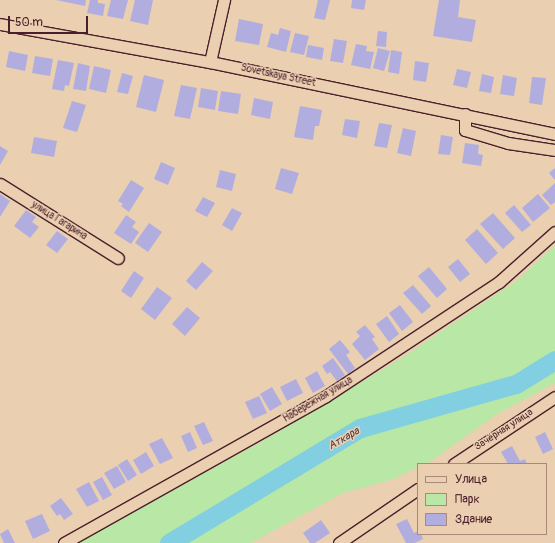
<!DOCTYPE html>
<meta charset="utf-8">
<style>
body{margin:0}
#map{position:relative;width:555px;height:543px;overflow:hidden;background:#eacfb1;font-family:Pangolin,sans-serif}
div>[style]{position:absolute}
.green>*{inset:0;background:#b8e7a6}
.river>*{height:19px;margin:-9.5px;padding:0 9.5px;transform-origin:9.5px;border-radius:9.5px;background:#81cfe0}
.building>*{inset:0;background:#b1aedf}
.roads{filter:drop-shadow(1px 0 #4a1f2b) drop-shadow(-1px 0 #4a1f2b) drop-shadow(0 1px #4a1f2b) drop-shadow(0 -1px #4a1f2b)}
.street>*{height:11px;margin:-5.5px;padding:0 5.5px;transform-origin:5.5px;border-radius:5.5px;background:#eacfb1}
span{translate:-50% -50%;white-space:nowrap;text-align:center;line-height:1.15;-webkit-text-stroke:3px #eacfb1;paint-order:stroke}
.street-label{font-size:10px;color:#4a1f2b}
.water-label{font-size:11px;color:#523946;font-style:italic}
.legend{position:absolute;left:417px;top:463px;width:130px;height:72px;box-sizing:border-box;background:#eacfb1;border:1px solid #aa897b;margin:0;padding:5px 7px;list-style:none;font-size:12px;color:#4a1f2b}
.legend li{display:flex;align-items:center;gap:8px;height:20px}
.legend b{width:20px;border:1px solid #aa897b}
.scale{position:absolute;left:8px;top:16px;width:80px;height:18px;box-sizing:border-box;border:2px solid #4a1f2b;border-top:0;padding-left:5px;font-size:12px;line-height:14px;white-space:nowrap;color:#4a1f2b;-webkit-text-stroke:3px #eacfb1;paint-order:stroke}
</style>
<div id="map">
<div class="green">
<div style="clip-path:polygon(555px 245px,555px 383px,499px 413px,428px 463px,418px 464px,418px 467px,394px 479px,343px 493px,251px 543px,78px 543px,266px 439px,400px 359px,516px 281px)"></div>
</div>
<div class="river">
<div style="left:169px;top:543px;width:223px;rotate:-31.1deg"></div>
<div style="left:360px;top:428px;width:162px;rotate:-15.8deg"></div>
<div style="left:516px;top:384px;width:46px;rotate:-31.6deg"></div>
</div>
<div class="building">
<div style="clip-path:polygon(56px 0,86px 0,85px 6px)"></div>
<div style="clip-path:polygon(90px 0,98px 0,98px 3px,105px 4px,103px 16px,87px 13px)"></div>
<div style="clip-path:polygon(111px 0,128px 0,123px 19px,107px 16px)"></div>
<div style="clip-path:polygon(135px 0,153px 0,148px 25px,130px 21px)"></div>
<div style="clip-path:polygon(318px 0,330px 0,325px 20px,314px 18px)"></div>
<div style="clip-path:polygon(352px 0,366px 0,364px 10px,351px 8px)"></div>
<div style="clip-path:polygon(439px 0,460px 0,458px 17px,476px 20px,472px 42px,433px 36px)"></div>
<div style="clip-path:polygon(239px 19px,263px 24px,259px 45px,235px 41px)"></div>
<div style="clip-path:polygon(280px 28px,291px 31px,286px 52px,267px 47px,271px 33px,278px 35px)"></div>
<div style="clip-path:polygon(378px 31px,387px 32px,386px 47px,376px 46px)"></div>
<div style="clip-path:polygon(295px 33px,309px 36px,304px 55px,290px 52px)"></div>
<div style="clip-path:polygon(334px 39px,347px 41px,343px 63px,330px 61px)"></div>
<div style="clip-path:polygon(356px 44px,367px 46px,366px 51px,374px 52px,370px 69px,351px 65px)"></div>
<div style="clip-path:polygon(308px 45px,324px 48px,322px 60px,306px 57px)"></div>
<div style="clip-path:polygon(378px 48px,390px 51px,384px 71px,373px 68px)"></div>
<div style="clip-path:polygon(391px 50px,402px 52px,399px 74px,388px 72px)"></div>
<div style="clip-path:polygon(9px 51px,28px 55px,25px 71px,6px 67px)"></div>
<div style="clip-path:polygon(35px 56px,53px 59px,50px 76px,32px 73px)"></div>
<div style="clip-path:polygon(58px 60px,74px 63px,69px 86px,65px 85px,64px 91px,52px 89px)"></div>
<div style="clip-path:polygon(415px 61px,429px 63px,426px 82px,413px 80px)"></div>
<div style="clip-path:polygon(78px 63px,90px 66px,86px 91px,73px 89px)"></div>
<div style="clip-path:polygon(94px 66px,111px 70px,106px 93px,89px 89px)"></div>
<div style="clip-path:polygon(457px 69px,471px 72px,467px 88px,453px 85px)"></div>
<div style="clip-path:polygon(122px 73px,133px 76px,128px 94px,117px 92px)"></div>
<div style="clip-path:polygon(482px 74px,494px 77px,491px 93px,479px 91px)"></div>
<div style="clip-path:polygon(144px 75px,164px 80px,156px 112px,136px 107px)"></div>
<div style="clip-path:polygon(503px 75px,517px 78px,514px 96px,500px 94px)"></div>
<div style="clip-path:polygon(532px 77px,546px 78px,542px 105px,529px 103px)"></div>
<div style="clip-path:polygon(181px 85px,197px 88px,190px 119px,174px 116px)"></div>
<div style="clip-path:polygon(201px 88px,218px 91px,215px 110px,198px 107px)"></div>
<div style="clip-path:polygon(221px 91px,241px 94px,238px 114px,218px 111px)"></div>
<div style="clip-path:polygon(254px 98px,273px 102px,270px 119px,251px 115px)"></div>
<div style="clip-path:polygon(72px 101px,86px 105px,77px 132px,63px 128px)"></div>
<div style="clip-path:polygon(300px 106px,322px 110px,319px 126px,315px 126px,313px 140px,294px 137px)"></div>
<div style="clip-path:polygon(345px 119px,360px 121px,357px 138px,342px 135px)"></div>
<div style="clip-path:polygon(379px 123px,392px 125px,387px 148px,374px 146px)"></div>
<div style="clip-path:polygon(403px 128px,416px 131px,411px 156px,397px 153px)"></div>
<div style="clip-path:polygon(441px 135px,453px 137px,450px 155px,438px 154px)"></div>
<div style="clip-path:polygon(34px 137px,57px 141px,54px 157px,31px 153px)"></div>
<div style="clip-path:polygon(465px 143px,479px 145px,478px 154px,483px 155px,481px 166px,462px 163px)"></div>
<div style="clip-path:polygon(0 146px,8px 151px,0 165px)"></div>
<div style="clip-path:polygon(161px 162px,175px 168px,168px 185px,154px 179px)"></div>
<div style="clip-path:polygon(281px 168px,299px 173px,292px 194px,275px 189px)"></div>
<div style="clip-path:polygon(555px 168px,555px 180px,549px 173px)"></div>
<div style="clip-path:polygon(220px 170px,236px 174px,232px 191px,216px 187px)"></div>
<div style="clip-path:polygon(131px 180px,144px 188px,129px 212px,121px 206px,123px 204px,118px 201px)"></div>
<div style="clip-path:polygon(555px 183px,555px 202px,551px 205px,542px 195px)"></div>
<div style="clip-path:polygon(0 194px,10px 201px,0 217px)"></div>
<div style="clip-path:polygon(538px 194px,550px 208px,533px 222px,522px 208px)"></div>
<div style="clip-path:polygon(203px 197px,215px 203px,207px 217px,195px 211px)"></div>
<div style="clip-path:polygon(514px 205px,531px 225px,522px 232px,505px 213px)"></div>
<div style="clip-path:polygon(232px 208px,242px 213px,232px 231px,222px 225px)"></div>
<div style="clip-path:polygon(26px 210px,36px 217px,32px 222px,39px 227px,30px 238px,14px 226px)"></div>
<div style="clip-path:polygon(493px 213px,515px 238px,503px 249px,480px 224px)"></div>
<div style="clip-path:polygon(126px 215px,136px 222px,132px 227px,139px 232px,131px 244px,114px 233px)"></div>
<div style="clip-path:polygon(149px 223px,162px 232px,148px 252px,135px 243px)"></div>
<div style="clip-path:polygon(477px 229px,498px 253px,486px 264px,465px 240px)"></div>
<div style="clip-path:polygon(57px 231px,68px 239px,57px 253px,46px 245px)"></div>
<div style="clip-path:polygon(458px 259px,470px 274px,460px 282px,448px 267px)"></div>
<div style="clip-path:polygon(202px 262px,213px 271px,196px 290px,186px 281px)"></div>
<div style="clip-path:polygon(429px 267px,447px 289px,437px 298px,418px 276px)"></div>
<div style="clip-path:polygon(134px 271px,144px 278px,131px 298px,121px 291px)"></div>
<div style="clip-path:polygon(413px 285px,431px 306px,422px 314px,403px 293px)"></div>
<div style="clip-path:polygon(157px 287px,172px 298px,155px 320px,141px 309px)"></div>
<div style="clip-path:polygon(400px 305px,413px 322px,402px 331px,389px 313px)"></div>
<div style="clip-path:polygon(187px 307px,200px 318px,185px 336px,172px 324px)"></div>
<div style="clip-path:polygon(387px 316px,399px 334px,389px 342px,376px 324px)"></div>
<div style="clip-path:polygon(365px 325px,375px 337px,372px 339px,379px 349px,365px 360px,352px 344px,360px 336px,356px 332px)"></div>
<div style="clip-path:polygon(340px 340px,350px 352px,346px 355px,355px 368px,348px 374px,329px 349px)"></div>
<div style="clip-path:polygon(333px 358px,345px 375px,337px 381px,330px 372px,327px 374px,322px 366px)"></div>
<div style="clip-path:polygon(317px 371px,325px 386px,313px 393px,305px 378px)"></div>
<div style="clip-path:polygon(296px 379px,303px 393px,287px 401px,280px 387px)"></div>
<div style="clip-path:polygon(272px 387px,282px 404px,270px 411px,260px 394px)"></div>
<div style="clip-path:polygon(259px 396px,267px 413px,253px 419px,245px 402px)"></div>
<div style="clip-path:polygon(204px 422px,213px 441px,203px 445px,194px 426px)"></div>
<div style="clip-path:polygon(190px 432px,197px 448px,188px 452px,181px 436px)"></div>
<div style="clip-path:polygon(545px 432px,553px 449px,543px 454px,535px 437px)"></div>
<div style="clip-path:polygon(162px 438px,173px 458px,160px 464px,149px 444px)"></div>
<div style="clip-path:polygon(512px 446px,520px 461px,525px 459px,527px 464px,508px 464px,501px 452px)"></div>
<div style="clip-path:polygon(146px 452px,154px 466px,141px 474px,133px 460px)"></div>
<div style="clip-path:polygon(127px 459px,137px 475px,128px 481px,118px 465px)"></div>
<div style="clip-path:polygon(117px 466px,126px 482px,114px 489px,104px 473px)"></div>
<div style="clip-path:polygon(102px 477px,112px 495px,103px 500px,93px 482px)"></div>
<div style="clip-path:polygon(89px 482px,99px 501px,87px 507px,76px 489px)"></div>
<div style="clip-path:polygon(61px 498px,73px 514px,64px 520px,60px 514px,57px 516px,50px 506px)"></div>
<div style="clip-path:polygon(42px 514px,50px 531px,33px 539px,25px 521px)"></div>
<div style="clip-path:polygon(407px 519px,414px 533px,418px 531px,418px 534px,421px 534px,423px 539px,415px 543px,406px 543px,396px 524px)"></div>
<div style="clip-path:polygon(321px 520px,330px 533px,315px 543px,310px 543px,303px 533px)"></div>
<div style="clip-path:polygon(8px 529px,15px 543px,4px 543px,0 534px)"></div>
</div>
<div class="roads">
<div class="street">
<div style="left:0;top:24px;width:213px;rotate:10.3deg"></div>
<div style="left:210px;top:62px;width:352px;rotate:11.8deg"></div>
<div style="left:210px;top:62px;width:64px;rotate:-77.3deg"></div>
<div style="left:465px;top:114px;width:16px;rotate:90deg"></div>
<div style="left:465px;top:130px;width:45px;rotate:16.8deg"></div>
<div style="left:508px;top:143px;width:48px;rotate:8.5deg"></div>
<div style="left:0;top:184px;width:139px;rotate:32.1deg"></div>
<div style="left:454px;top:464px;width:121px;rotate:-33.6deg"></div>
<div style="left:64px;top:543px;width:300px;rotate:-29.3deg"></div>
<div style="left:326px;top:396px;width:207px;rotate:-33.4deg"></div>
<div style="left:499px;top:282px;width:75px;rotate:-41.8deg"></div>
<div style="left:339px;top:543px;width:96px;rotate:-34.4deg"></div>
</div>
</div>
<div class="street-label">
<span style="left:278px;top:76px;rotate:12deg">Sovetskaya Street</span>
<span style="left:59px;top:221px;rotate:32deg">улица Гагарина</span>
<span style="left:318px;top:400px;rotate:-31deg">Набережная улица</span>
<span style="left:504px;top:430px;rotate:-33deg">Зачёрная улица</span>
</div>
<div class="water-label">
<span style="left:344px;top:439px;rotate:-30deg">Аткара</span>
</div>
<ul class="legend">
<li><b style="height:5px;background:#eacfb1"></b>Улица</li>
<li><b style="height:11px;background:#b8e7a6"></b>Парк</li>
<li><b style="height:11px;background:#b1aedf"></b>Здание</li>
</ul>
<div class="scale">50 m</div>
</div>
